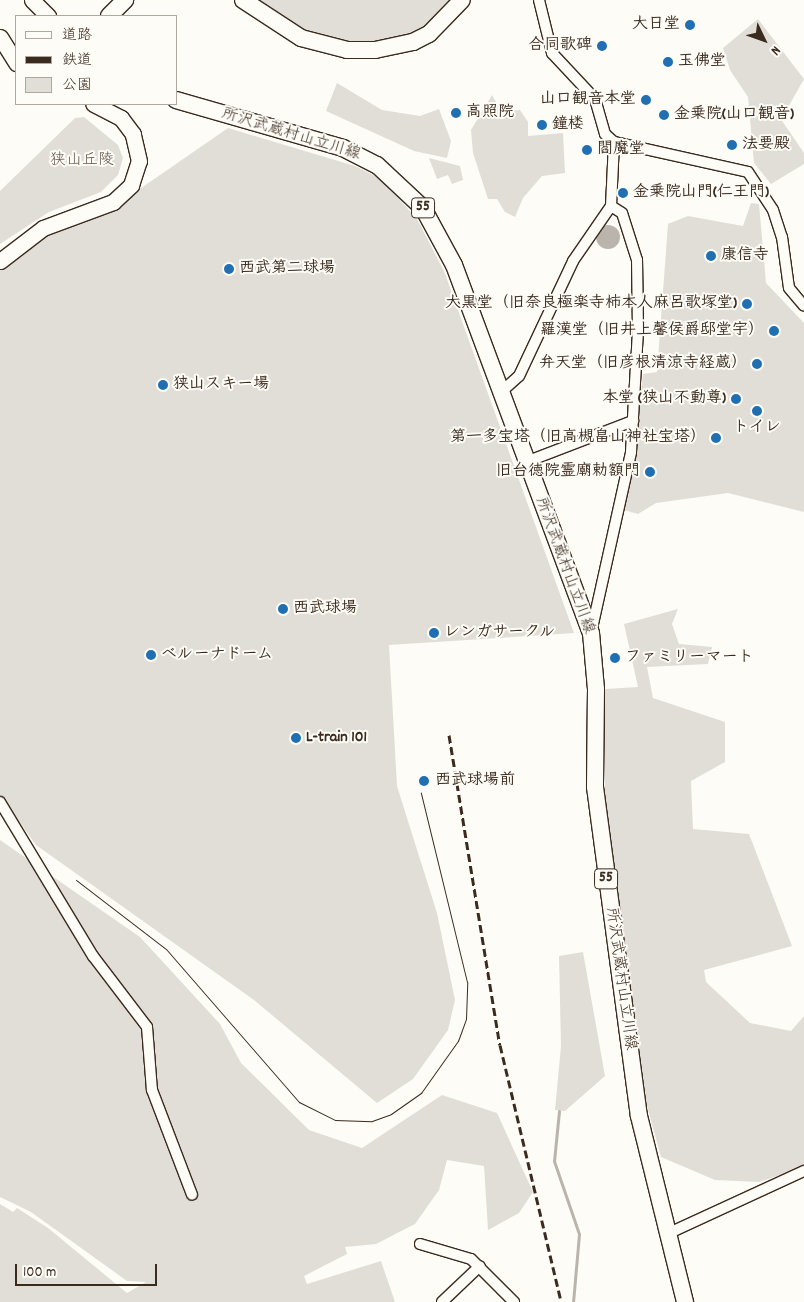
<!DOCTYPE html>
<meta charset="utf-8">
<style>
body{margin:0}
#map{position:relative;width:804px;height:1302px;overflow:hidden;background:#fdfcf7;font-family:Dekko,"Klee One",sans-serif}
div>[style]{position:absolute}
.green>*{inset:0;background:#e1ded7}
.water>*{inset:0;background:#bbb4ad}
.round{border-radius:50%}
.stream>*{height:3px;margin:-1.5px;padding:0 1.5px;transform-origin:1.5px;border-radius:1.5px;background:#bbb4ad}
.roads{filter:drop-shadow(1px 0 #3b2a1e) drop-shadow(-1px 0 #3b2a1e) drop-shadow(0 1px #3b2a1e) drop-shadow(0 -1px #3b2a1e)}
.street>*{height:10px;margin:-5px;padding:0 5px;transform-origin:5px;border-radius:5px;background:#fdfcf7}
.secondary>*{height:15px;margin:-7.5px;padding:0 7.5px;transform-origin:7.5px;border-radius:7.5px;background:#fdfcf7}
.primary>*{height:16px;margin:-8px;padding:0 8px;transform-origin:8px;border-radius:8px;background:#fdfcf7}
.tram>*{height:1px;margin:-0.5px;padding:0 0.5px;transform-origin:0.5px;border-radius:0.5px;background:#3b2a1e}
.rail>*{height:3px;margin-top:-1.5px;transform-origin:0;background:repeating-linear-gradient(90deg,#3b2a1e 0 8px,transparent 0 12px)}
.dots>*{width:14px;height:14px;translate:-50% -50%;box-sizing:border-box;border:2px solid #fdfcf7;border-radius:50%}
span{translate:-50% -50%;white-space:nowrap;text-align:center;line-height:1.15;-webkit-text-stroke:4px #fdfcf7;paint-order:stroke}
.shield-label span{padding:1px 4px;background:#fdfcf7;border:1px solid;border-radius:4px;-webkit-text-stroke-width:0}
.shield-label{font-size:15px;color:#3b2a1e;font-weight:700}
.poi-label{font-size:16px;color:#3b2a1e;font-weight:700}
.right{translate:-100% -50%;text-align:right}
.left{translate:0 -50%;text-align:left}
.street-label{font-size:16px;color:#3b2a1e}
.park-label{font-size:16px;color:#64574c}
.legend{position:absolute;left:15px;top:15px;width:162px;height:90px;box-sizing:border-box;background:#fdfcf7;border:1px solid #afa8a0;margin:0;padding:6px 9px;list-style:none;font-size:15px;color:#3b2a1e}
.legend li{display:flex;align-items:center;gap:10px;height:25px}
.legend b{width:25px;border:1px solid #afa8a0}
.north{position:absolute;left:739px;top:15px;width:50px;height:50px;-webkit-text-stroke:4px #fdfcf7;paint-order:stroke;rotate:132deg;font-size:14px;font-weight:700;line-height:20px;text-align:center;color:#3b2a1e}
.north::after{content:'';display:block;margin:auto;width:18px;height:22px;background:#3b2a1e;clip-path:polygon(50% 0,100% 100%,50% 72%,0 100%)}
.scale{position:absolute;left:15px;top:1264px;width:142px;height:22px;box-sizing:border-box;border:2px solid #3b2a1e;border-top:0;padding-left:6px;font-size:15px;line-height:18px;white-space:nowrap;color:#3b2a1e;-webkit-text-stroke:4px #fdfcf7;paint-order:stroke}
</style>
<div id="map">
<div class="green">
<div style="clip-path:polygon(243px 0,462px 0,429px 34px,339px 50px)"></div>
<div style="clip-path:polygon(758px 19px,804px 79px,787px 109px,778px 115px,804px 153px,804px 164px,771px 184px,754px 163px,748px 97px,730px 70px,723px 48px)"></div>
<div style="clip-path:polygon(337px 83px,382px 110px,420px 116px,439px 109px,451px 141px,447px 158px,414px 151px,326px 111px)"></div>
<div style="clip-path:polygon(492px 95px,501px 111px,520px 110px,528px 122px,528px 136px,563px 133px,565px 173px,542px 176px,523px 198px,515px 217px,505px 212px,497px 199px,488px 199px,473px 153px,471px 130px)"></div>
<div style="clip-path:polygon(84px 117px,118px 145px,123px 158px,118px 175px,101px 192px,49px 212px,0 244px,0 191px,75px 118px)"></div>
<div style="clip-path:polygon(228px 128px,355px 166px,381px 179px,417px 219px,444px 271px,574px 633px,389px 645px,397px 786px,437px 913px,455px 1000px,448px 1030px,413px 1079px,377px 1103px,254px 1000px,36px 845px,0 795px,0 267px,53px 229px,108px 211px)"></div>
<div style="clip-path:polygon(429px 158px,460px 166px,463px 180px,452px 184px,448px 175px,437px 179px)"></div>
<div style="clip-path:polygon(751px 203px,759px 204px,766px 283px,804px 323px,804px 512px,728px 493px,656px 503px,638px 514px,624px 510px,632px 476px,643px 374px,657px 372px,668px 224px,688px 216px,743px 226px)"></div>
<div style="clip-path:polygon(678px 609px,672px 624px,679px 644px,712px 647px,708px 664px,647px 667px,653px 698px,725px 722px,725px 762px,691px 781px,693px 829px,749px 834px,792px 946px,704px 970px,706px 982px,750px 1023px,791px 1031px,804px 1016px,804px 1167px,759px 1182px,715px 1180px,661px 1157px,640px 1080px,605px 818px,605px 689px,638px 687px,624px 624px)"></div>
<div style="clip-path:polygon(0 840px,140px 937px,220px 1024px,241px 1063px,309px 1130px,362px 1148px,442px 1095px,497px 1113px,533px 1192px,519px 1213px,488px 1230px,484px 1166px,447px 1160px,439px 1190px,415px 1224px,376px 1244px,345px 1247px,347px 1254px,304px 1276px,307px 1284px,381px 1261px,395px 1302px,0 1302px,0 1204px,13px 1212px,17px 1208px,48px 1228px,127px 1293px,146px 1282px,127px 1281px,31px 1212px,0 1197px)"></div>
<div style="clip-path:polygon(583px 952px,605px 1076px,565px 1111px,555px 1110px,561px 1046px,559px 956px)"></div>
</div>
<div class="water">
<div class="round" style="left:596px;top:225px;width:24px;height:24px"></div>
</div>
<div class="stream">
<div style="left:559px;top:1111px;width:50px;rotate:95.7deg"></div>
<div style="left:554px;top:1161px;width:77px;rotate:71.1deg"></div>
<div style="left:579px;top:1234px;width:68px;rotate:95deg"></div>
</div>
<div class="roads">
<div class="street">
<div style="left:539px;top:0;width:55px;rotate:76.2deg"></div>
<div style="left:552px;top:53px;width:63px;rotate:46.9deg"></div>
<div style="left:595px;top:99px;width:36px;rotate:74deg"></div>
<div style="left:605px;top:134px;width:12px;rotate:42deg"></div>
<div style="left:500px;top:393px;width:25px;rotate:-42deg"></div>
<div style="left:519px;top:376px;width:127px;rotate:-64.8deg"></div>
<div style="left:573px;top:261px;width:67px;rotate:-55.4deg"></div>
<div style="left:526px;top:462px;width:115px;rotate:-21deg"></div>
<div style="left:591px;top:633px;width:185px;rotate:-77.5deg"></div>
<div style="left:631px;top:452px;width:122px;rotate:-86.7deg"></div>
<div style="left:638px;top:330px;width:70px;rotate:-90.8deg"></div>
<div style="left:637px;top:260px;width:49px;rotate:-107.7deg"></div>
<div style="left:622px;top:213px;width:13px;rotate:-148deg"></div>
<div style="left:611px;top:206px;width:64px;rotate:-87.3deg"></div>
<div style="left:614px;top:142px;width:137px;rotate:12.6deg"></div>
<div style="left:748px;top:172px;width:45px;rotate:56.7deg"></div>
<div style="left:773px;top:210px;width:28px;rotate:72deg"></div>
<div style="left:782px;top:237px;width:51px;rotate:82.2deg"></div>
<div style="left:789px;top:288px;width:23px;rotate:50deg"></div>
<div style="left:0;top:802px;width:180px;rotate:58.9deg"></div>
<div style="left:93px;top:956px;width:89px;rotate:52.7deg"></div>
<div style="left:147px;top:1027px;width:63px;rotate:85.5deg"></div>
<div style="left:152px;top:1090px;width:112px;rotate:69.1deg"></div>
<div style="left:667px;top:1234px;width:151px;rotate:-24.7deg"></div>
<div style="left:420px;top:1244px;width:53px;rotate:16.4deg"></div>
<div style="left:471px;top:1259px;width:61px;rotate:45deg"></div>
<div style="left:442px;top:1302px;width:52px;rotate:-43.5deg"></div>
</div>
<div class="secondary">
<div style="left:32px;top:0;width:23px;rotate:45deg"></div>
<div style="left:0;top:37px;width:31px;rotate:58deg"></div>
<div style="left:0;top:261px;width:54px;rotate:-37.5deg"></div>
<div style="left:43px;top:228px;width:75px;rotate:-20.4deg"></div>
<div style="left:113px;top:202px;width:25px;rotate:-43deg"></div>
<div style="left:131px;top:185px;width:25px;rotate:-72deg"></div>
<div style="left:139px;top:161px;width:28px;rotate:-103deg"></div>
<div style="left:133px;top:134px;width:20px;rotate:-127deg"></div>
<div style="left:121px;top:118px;width:31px;rotate:-153deg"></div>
</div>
<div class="primary">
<div style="left:243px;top:0;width:69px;rotate:33.2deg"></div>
<div style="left:301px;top:38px;width:48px;rotate:14.6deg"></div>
<div style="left:347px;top:50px;width:28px"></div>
<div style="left:375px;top:50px;width:39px;rotate:-12deg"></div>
<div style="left:413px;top:42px;width:18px;rotate:-27deg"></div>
<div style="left:429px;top:34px;width:47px;rotate:-45.9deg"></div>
<div style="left:109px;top:16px;width:23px;rotate:-45deg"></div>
<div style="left:176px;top:100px;width:174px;rotate:16deg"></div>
<div style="left:343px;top:148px;width:38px;rotate:27deg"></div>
<div style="left:377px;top:165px;width:63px;rotate:43.1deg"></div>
<div style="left:423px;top:208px;width:65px;rotate:61.5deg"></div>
<div style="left:454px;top:265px;width:393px;rotate:69.6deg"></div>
<div style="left:591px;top:633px;width:56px;rotate:84.9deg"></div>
<div style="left:596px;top:689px;width:98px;rotate:90.6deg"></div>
<div style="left:595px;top:787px;width:332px;rotate:82.4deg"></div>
<div style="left:639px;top:1116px;width:192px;rotate:76.1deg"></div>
</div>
</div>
<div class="tram">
<div style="left:76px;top:880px;width:113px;rotate:37.5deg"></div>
<div style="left:166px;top:949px;width:203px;rotate:49deg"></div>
<div style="left:299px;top:1102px;width:40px;rotate:26.6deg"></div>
<div style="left:335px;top:1120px;width:37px;rotate:2deg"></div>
<div style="left:372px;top:1121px;width:20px;rotate:-20deg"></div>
<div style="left:391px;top:1114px;width:37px;rotate:-35deg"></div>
<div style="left:421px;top:1093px;width:64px;rotate:-54.6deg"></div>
<div style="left:458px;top:1041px;width:23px;rotate:-70deg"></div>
<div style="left:466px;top:1019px;width:37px;rotate:-88deg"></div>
<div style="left:467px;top:982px;width:195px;rotate:-103.7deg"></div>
</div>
<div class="rail">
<div style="left:449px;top:735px;width:314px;rotate:80.7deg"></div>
<div style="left:500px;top:1045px;width:264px;rotate:76.6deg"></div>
</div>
<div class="dots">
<div style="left:690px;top:25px;background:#1f6fb2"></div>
<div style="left:602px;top:46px;background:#1f6fb2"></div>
<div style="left:668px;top:62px;background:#1f6fb2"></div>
<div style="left:646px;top:100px;background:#1f6fb2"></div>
<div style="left:456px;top:113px;background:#1f6fb2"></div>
<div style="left:664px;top:115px;background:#1f6fb2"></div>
<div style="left:542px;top:125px;background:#1f6fb2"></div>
<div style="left:732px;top:145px;background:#1f6fb2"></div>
<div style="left:587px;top:150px;background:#1f6fb2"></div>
<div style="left:623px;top:193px;background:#1f6fb2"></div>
<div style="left:711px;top:256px;background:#1f6fb2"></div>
<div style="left:229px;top:269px;background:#1f6fb2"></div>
<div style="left:747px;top:304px;background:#1f6fb2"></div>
<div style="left:774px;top:331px;background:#1f6fb2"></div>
<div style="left:757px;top:364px;background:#1f6fb2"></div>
<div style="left:163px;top:385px;background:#1f6fb2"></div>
<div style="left:736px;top:399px;background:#1f6fb2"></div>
<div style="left:757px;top:411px;background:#1f6fb2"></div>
<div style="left:716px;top:438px;background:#1f6fb2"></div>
<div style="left:650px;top:472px;background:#1f6fb2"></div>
<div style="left:283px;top:609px;background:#1f6fb2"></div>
<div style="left:434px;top:633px;background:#1f6fb2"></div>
<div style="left:151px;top:655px;background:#1f6fb2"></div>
<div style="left:615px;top:658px;background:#1f6fb2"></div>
<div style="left:296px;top:738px;background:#1f6fb2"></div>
<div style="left:424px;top:781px;background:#1f6fb2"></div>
</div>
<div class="shield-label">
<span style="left:423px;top:208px">55</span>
<span style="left:606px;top:879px">55</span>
</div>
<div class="poi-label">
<span class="right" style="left:680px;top:25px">大日堂</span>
<span class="right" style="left:592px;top:46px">合同歌碑</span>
<span class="left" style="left:678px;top:62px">玉佛堂</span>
<span class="right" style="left:636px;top:100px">山口観音本堂</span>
<span class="left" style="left:466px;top:113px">高照院</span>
<span class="left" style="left:674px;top:115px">金乗院(山口観音)</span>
<span class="left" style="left:552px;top:125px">鐘楼</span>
<span class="left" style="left:742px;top:145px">法要殿</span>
<span class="left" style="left:597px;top:150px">閻魔堂</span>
<span class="left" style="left:633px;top:193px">金乗院山門(仁王門)</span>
<span class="left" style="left:721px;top:256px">康信寺</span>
<span class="left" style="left:239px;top:269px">西武第二球場</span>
<span class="right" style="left:737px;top:304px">大黒堂（旧奈良極楽寺柿本人麻呂歌塚堂)</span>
<span class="right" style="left:764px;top:331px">羅漢堂（旧井上馨侯爵邸堂宇）</span>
<span class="right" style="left:747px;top:364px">弁天堂（旧彦根清涼寺経蔵）</span>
<span class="left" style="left:173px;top:385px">狭山スキー場</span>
<span class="right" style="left:726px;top:399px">本堂 (狭山不動尊)</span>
<span style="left:757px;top:428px">トイレ</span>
<span class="right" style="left:706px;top:438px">第一多宝塔（旧高槻畠山神社宝塔）</span>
<span class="right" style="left:640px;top:472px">旧台徳院霊廟勅額門</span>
<span class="left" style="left:293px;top:609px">西武球場</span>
<span class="left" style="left:444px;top:633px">レンガサークル</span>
<span class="left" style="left:161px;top:655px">ベルーナドーム</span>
<span class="left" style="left:625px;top:658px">ファミリーマート</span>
<span class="left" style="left:306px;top:738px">L-train 101</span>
<span class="left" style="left:435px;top:781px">西武球場前</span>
</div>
<div class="street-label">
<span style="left:291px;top:135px;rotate:17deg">所沢武蔵村山立川線</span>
<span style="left:564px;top:566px;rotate:70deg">所沢武蔵村山立川線</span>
<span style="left:620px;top:979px;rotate:82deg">所沢武蔵村山立川線</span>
</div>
<div class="park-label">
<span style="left:82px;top:161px">狭山丘陵</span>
</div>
<ul class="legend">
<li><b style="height:6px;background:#fdfcf7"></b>道路</li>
<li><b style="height:6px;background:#3b2a1e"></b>鉄道</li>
<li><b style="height:14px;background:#e1ded7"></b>公園</li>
</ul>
<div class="north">N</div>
<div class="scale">100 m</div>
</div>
